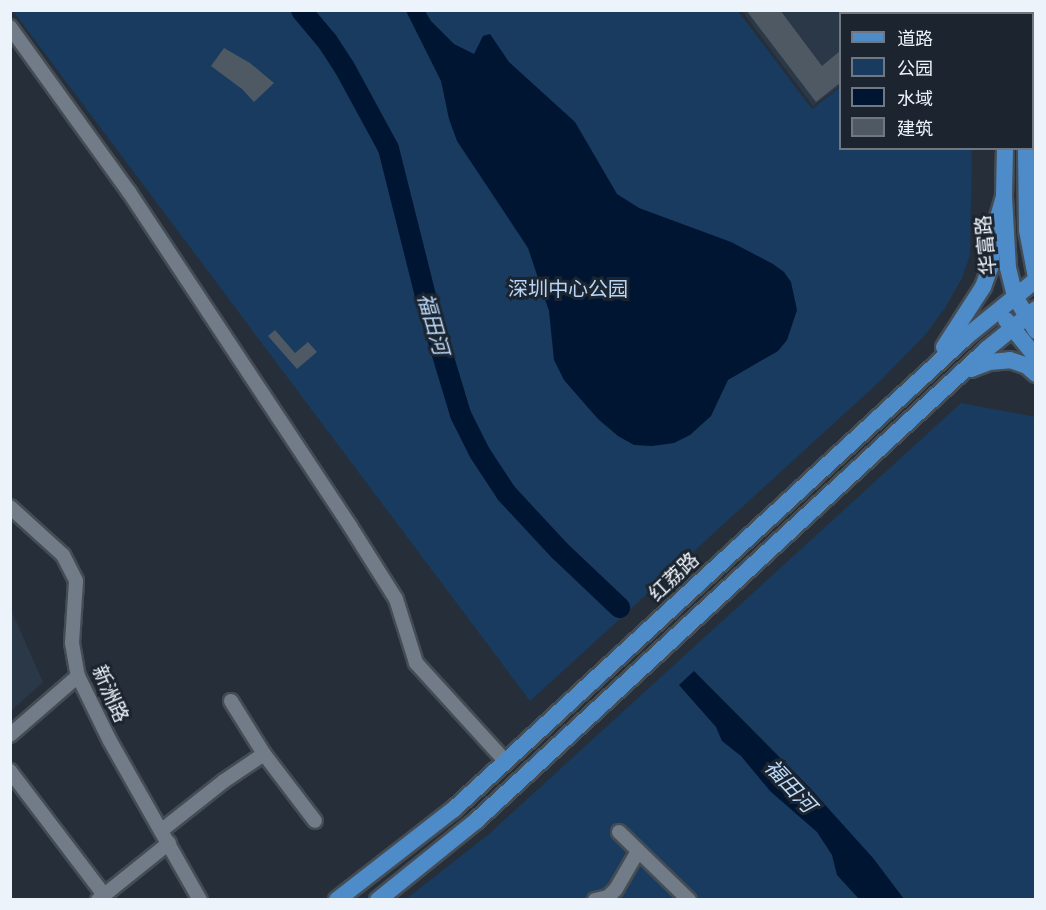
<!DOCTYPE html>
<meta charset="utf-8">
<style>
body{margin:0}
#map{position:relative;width:1046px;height:910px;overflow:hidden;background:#262f39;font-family:Karla,"Noto Sans SC",sans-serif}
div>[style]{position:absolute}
.built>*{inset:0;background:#2b3847}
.green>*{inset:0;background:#183b5f}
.water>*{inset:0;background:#001532}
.river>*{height:21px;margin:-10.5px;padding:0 10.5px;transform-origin:10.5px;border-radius:10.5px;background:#001532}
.building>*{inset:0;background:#4f5964}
.roads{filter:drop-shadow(2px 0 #444c54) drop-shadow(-2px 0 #444c54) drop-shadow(0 2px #444c54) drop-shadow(0 -2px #444c54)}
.minor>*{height:14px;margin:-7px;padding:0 7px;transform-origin:7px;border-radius:7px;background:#717c88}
.major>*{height:16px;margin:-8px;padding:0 8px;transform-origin:8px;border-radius:8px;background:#4e8cc9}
span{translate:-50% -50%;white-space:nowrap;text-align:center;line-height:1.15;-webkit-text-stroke:6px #1c252f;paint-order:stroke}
.street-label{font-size:20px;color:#edf3fa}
.park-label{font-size:20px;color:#b8d5f6}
.water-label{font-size:21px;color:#bddafb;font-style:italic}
.frame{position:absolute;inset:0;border:12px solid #edf3fa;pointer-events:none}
.legend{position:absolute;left:839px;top:12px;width:195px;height:138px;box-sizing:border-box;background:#1c252f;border:2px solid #707780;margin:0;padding:8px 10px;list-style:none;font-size:18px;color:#edf3fa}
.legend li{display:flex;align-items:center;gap:12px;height:30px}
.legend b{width:30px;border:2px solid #707780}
</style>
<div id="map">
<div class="built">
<div style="clip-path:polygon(742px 11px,924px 11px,923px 14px,840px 14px,840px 86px,813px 106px)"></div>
<div style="clip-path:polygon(11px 610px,43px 682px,11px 711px,10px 711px)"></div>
</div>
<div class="green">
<div style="clip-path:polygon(13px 11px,738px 11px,812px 109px,840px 87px,840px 148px,972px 149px,970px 255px,962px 278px,945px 308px,925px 335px,879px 382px,530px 701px)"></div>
<div style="clip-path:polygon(961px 403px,1036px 417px,1035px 899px,405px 900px,489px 834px)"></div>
</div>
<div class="water">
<div style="clip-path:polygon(406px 11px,425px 11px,431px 21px,454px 44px,474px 54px,483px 36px,490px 34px,509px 62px,575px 122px,617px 194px,639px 208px,731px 242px,773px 264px,784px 272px,791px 282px,797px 310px,787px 340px,778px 351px,728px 380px,711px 416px,690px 435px,674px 443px,652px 446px,634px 445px,618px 436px,598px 419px,564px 380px,554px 360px,549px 311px,528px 248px,457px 141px,449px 119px,441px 81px)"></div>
<div style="clip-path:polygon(694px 671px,809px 787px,873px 858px,904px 899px,859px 899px,837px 875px,832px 855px,817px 832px,770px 791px,741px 756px,722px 741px,716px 727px,679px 685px)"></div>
</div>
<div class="river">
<div style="left:301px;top:10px;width:40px;rotate:50deg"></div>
<div style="left:327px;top:41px;width:31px;rotate:57deg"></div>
<div style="left:344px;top:67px;width:92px;rotate:61.5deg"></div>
<div style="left:388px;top:148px;width:168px;rotate:75.9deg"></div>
<div style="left:429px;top:311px;width:108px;rotate:73.2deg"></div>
<div style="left:460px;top:414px;width:42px;rotate:63.4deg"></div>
<div style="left:479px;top:452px;width:49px;rotate:56.6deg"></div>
<div style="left:506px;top:493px;width:78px;rotate:47.1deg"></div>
<div style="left:559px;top:550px;width:83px;rotate:43.5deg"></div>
</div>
<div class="building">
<div style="clip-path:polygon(746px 10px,780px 10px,822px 66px,840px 51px,840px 83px,816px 102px)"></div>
<div style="clip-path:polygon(878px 10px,919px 10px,915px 14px,875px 14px)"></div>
<div style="clip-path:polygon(224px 48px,250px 63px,274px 83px,254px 102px,242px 89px,211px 66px)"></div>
<div style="clip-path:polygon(275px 330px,295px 353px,308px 342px,317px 352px,297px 369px,268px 336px)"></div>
</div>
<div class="roads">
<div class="minor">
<div style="left:10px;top:27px;width:203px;rotate:54.2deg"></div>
<div style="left:129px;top:192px;width:400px;rotate:56.5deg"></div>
<div style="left:350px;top:526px;width:86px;rotate:57.8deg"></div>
<div style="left:396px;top:599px;width:67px;rotate:72.6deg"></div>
<div style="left:416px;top:663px;width:134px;rotate:47.7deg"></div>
<div style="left:10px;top:507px;width:72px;rotate:42.2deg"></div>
<div style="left:63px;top:555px;width:29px;rotate:63deg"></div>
<div style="left:76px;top:581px;width:62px;rotate:93.7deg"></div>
<div style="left:72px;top:643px;width:34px;rotate:80deg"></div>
<div style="left:78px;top:676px;width:72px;rotate:63.8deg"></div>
<div style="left:110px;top:741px;width:183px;rotate:60.5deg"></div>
<div style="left:231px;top:701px;width:62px;rotate:58.1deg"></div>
<div style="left:264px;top:754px;width:84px;rotate:52.7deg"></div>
<div style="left:10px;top:735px;width:90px;rotate:-40.9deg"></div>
<div style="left:10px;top:771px;width:156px;rotate:52.8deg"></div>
<div style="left:162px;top:830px;width:79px;rotate:-38.3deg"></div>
<div style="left:224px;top:781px;width:48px;rotate:-34deg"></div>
<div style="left:619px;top:832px;width:98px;rotate:44.2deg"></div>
<div style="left:98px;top:900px;width:91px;rotate:-38.8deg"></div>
<div style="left:595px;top:900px;width:13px;rotate:-13deg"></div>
<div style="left:608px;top:897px;width:11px;rotate:-45deg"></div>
<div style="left:616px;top:889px;width:44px;rotate:-59.9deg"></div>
</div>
<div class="major">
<div style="left:1016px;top:10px;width:4px;rotate:76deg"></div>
<div style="left:1032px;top:82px;width:47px;rotate:-85.1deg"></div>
<div style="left:1032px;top:121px;width:9px;rotate:63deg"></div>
<div style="left:1005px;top:148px;width:49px;rotate:91.2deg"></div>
<div style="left:1004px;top:197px;width:71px;rotate:86.8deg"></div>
<div style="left:1008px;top:268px;width:30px;rotate:76deg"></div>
<div style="left:1015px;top:297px;width:40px;rotate:58deg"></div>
<div style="left:1026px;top:148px;width:82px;rotate:89.3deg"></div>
<div style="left:1027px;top:230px;width:48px;rotate:79.2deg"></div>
<div style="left:1006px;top:320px;width:48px;rotate:51deg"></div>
<div style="left:944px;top:347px;width:72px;rotate:-57deg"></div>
<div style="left:983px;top:287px;width:20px;rotate:-70deg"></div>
<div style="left:990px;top:268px;width:40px;rotate:-82.9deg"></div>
<div style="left:995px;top:228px;width:32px;rotate:-74deg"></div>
<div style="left:971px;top:369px;width:19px;rotate:-21deg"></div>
<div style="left:989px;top:362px;width:21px;rotate:-5deg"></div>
<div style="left:1010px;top:360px;width:18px;rotate:19deg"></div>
<div style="left:1027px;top:366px;width:12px;rotate:42deg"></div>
<div style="left:337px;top:900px;width:148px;rotate:-37.9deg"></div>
<div style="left:454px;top:809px;width:696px;rotate:-42.67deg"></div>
<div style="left:966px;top:337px;width:90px;rotate:-39.2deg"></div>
<div style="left:378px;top:900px;width:127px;rotate:-38.9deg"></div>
<div style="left:477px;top:820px;width:694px;rotate:-42.72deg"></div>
<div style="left:987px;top:349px;width:63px;rotate:-39.2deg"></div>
</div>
</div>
<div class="street-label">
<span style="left:986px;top:245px;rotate:-95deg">华富路</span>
<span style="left:674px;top:577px;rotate:-43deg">红荔路</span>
<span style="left:110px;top:694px;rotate:66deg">新洲路</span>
</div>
<div class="park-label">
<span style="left:568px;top:289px">深圳中心公园</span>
</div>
<div class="water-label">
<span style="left:433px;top:324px;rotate:74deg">福田河</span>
<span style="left:790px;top:786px;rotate:47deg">福田河</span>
</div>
<div class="frame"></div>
<ul class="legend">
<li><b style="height:8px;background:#4e8cc9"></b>道路</li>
<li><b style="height:16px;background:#183b5f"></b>公园</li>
<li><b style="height:16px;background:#001532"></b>水域</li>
<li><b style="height:16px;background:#4f5964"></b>建筑</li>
</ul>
</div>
